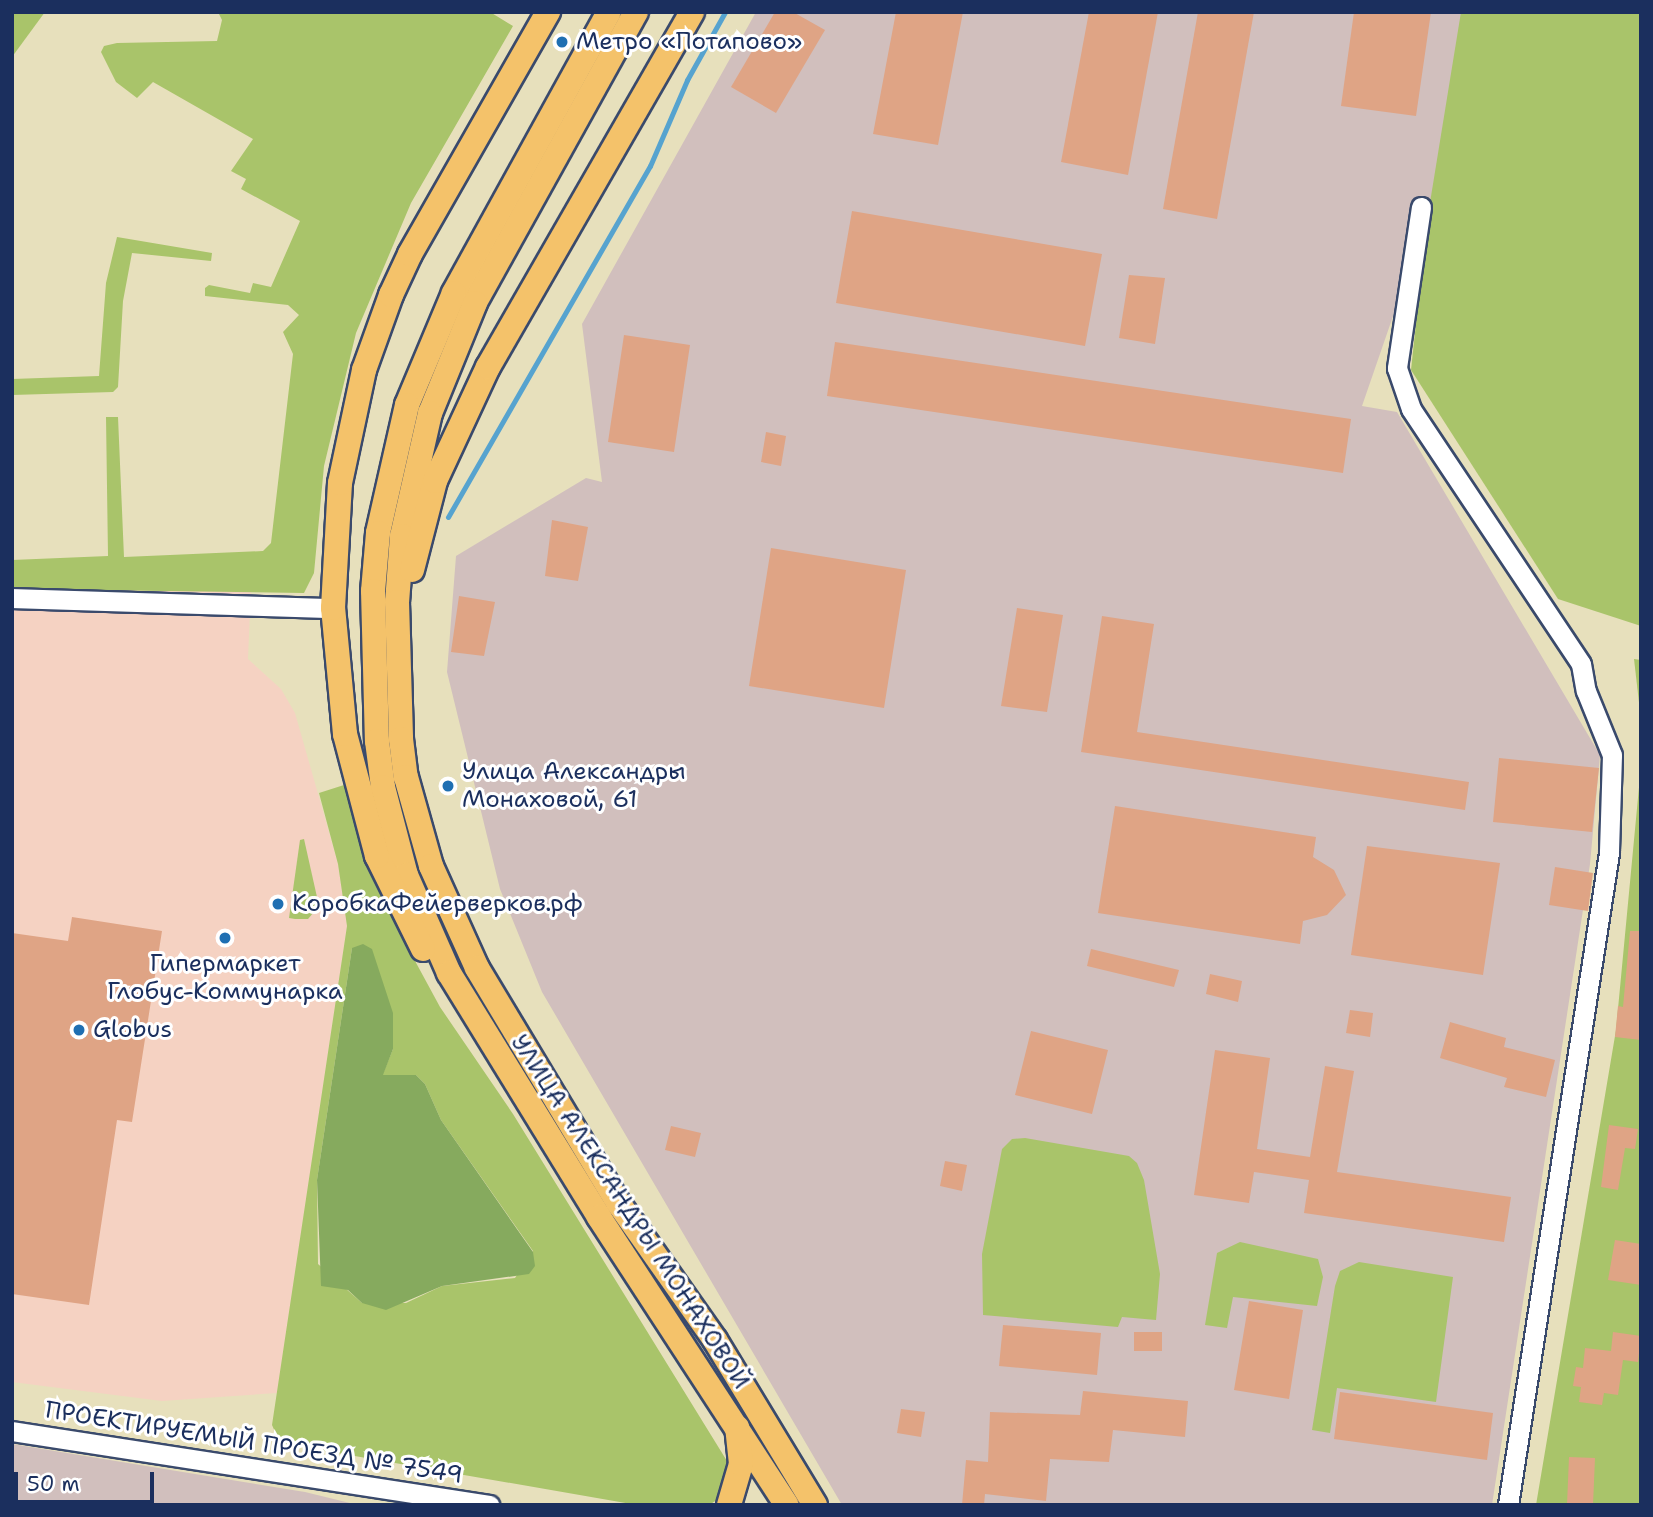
<!DOCTYPE html>
<meta charset="utf-8">
<style>
body{margin:0}
#map{position:relative;width:1653px;height:1517px;overflow:hidden;background:#e7e0bc;font-family:"Shantell Sans",sans-serif}
div>[style]{position:absolute}
.built>*{inset:0;background:#f5d2c2}
.industrial>*{inset:0;background:#d1bfbd}
.green>*{inset:0;background:#a9c46a}
.forest>*{inset:0;background:#86aa5e}
.stream>*{height:5px;margin:-2.5px;padding:0 2.5px;transform-origin:2.5px;border-radius:2.5px;background:#56a3cf}
.building>*{inset:0;background:#dfa485}
.roads{filter:drop-shadow(2px 0 #3a4a6c) drop-shadow(-2px 0 #3a4a6c) drop-shadow(0 2px #3a4a6c) drop-shadow(0 -2px #3a4a6c)}
.minor>*{height:19px;margin:-9.5px;padding:0 9.5px;transform-origin:9.5px;border-radius:9.5px;background:#fff}
.major>*{height:24px;margin:-12px;padding:0 12px;transform-origin:12px;border-radius:12px;background:#f4c26a}
.dots>*{width:19px;height:19px;translate:-50% -50%;box-sizing:border-box;border:4px solid #fff;border-radius:50%}
span{translate:-50% -50%;white-space:nowrap;text-align:center;line-height:1.15;-webkit-text-stroke:6px #fff;paint-order:stroke}
.poi-label{font-size:24px;color:#1b2f5e}
.left{translate:0 -50%;text-align:left}
.street-label{font-size:24px;color:#1b2f5e}
.frame{position:absolute;inset:0;border:14px solid #1b2f5e;pointer-events:none}
.scale{position:absolute;left:14px;top:1472px;width:140px;height:32px;box-sizing:border-box;border:4px solid #1b2f5e;border-top:0;padding-left:9px;font-size:21px;line-height:24px;white-space:nowrap;color:#1b2f5e;-webkit-text-stroke:5px #fff;paint-order:stroke}
</style>
<div id="map">
<div class="built">
<div style="clip-path:polygon(12px 580px,251px 587px,248px 659px,281px 689px,295px 713px,338px 864px,347px 926px,277px 1393px,162px 1401px,12px 1382px)"></div>
</div>
<div class="industrial">
<div style="clip-path:polygon(756px 12px,1498px 12px,1362px 406px,1397px 412px,1600px 755px,1590px 864px,1492px 1505px,842px 1505px,542px 992px,500px 889px,447px 672px,456px 556px,586px 478px,602px 482px,582px 324px)"></div>
<div style="clip-path:polygon(12px 1444px,305px 1492px,358px 1505px,12px 1505px)"></div>
</div>
<div class="green">
<div style="clip-path:polygon(12px 12px,45px 12px,12px 57px)"></div>
<div style="clip-path:polygon(218px 12px,490px 12px,513px 26px,411px 203px,356px 333px,324px 466px,314px 573px,304px 593px,12px 589px,12px 560px,108px 556px,106px 417px,118px 417px,124px 557px,263px 551px,271px 543px,293px 354px,283px 332px,299px 315px,288px 305px,205px 296px,205px 288px,209px 285px,250px 293px,253px 283px,271px 287px,300px 221px,241px 189px,246px 179px,231px 171px,253px 139px,153px 82px,137px 98px,116px 82px,101px 52px,104px 46px,117px 43px,217px 41px,222px 20px)"></div>
<div style="clip-path:polygon(1461px 12px,1641px 12px,1641px 626px,1558px 599px,1411px 370px,1427px 221px)"></div>
<div style="clip-path:polygon(117px 237px,212px 253px,211px 261px,132px 253px,123px 301px,118px 387px,113px 392px,12px 395px,12px 379px,99px 376px,106px 283px)"></div>
<div style="clip-path:polygon(1634px 659px,1641px 660px,1641px 720px)"></div>
<div style="clip-path:polygon(1641px 766px,1641px 1505px,1536px 1505px,1616px 1030px)"></div>
<div style="clip-path:polygon(evenodd,344px 785px,365px 854px,395px 924px,440px 1007px,513px 1114px,727px 1461px,720px 1498px,709px 1505px,637px 1505px,280px 1443px,272px 1425px,347px 926px,338px 864px,319px 793px,344px 785px,352px 948px,393px 1049px,382px 1076px,416px 1075px,425px 1084px,441px 1120px,533px 1251px,515px 1278px,442px 1286px,406px 1303px,362px 1303px,318px 1264px,317px 1180px,352px 948px)"></div>
<div style="clip-path:polygon(304px 839px,319px 906px,308px 919px,295px 919px,289px 918px,300px 840px)"></div>
<div style="clip-path:polygon(1025px 1138px,1129px 1156px,1137px 1163px,1144px 1180px,1160px 1274px,1156px 1320px,1122px 1317px,1118px 1327px,983px 1315px,982px 1254px,1002px 1149px,1012px 1139px)"></div>
<div style="clip-path:polygon(1240px 1242px,1318px 1259px,1323px 1277px,1317px 1306px,1233px 1297px,1227px 1328px,1205px 1325px,1217px 1253px)"></div>
<div style="clip-path:polygon(1359px 1262px,1453px 1277px,1436px 1402px,1337px 1388px,1330px 1433px,1312px 1430px,1335px 1286px,1340px 1271px)"></div>
</div>
<div class="forest">
<div style="clip-path:polygon(363px 944px,372px 949px,393px 1013px,393px 1049px,383px 1075px,416px 1075px,425px 1084px,441px 1120px,533px 1252px,535px 1266px,529px 1274px,442px 1286px,386px 1310px,362px 1303px,348px 1290px,321px 1286px,317px 1180px,352px 948px)"></div>
</div>
<div class="stream">
<div style="left:448px;top:517px;width:405px;rotate:-60.1deg"></div>
<div style="left:650px;top:166px;width:94px;rotate:-66.7deg"></div>
<div style="left:687px;top:80px;width:78px;rotate:-60.8deg"></div>
</div>
<div class="building">
<div style="clip-path:polygon(775px 12px,793px 12px,825px 30px,776px 113px,731px 87px)"></div>
<div style="clip-path:polygon(896px 12px,963px 12px,938px 145px,873px 134px)"></div>
<div style="clip-path:polygon(1089px 12px,1158px 12px,1128px 175px,1061px 162px)"></div>
<div style="clip-path:polygon(1198px 12px,1254px 12px,1217px 219px,1163px 209px)"></div>
<div style="clip-path:polygon(1354px 12px,1431px 12px,1416px 116px,1341px 106px)"></div>
<div style="clip-path:polygon(852px 211px,1102px 254px,1085px 346px,836px 303px)"></div>
<div style="clip-path:polygon(1129px 275px,1165px 278px,1155px 344px,1119px 338px)"></div>
<div style="clip-path:polygon(624px 335px,690px 345px,674px 452px,608px 442px)"></div>
<div style="clip-path:polygon(835px 342px,1351px 419px,1343px 473px,827px 396px)"></div>
<div style="clip-path:polygon(766px 432px,786px 436px,781px 466px,761px 462px)"></div>
<div style="clip-path:polygon(552px 520px,588px 527px,578px 581px,545px 576px)"></div>
<div style="clip-path:polygon(771px 548px,906px 570px,884px 708px,749px 686px)"></div>
<div style="clip-path:polygon(459px 596px,495px 602px,484px 656px,451px 652px)"></div>
<div style="clip-path:polygon(1017px 608px,1063px 615px,1047px 712px,1001px 706px)"></div>
<div style="clip-path:polygon(1102px 616px,1154px 624px,1137px 732px,1469px 782px,1465px 810px,1081px 752px)"></div>
<div style="clip-path:polygon(1499px 758px,1599px 768px,1592px 832px,1493px 822px)"></div>
<div style="clip-path:polygon(1115px 806px,1316px 837px,1313px 857px,1334px 870px,1346px 895px,1327px 915px,1303px 921px,1300px 944px,1098px 913px)"></div>
<div style="clip-path:polygon(1367px 846px,1500px 863px,1483px 975px,1351px 955px)"></div>
<div style="clip-path:polygon(1555px 867px,1593px 873px,1588px 911px,1549px 905px)"></div>
<div style="clip-path:polygon(72px 917px,162px 931px,132px 1122px,117px 1120px,89px 1305px,12px 1294px,12px 933px,68px 941px)"></div>
<div style="clip-path:polygon(1630px 931px,1641px 931px,1641px 1040px,1615px 1037px,1618px 1006px,1623px 1007px)"></div>
<div style="clip-path:polygon(1091px 949px,1179px 970px,1174px 987px,1087px 966px)"></div>
<div style="clip-path:polygon(1210px 974px,1242px 981px,1238px 1002px,1206px 994px)"></div>
<div style="clip-path:polygon(1350px 1010px,1373px 1013px,1370px 1037px,1346px 1033px)"></div>
<div style="clip-path:polygon(1450px 1022px,1506px 1038px,1504px 1047px,1555px 1060px,1546px 1097px,1504px 1087px,1507px 1078px,1440px 1058px)"></div>
<div style="clip-path:polygon(1031px 1031px,1108px 1050px,1092px 1114px,1015px 1095px)"></div>
<div style="clip-path:polygon(1215px 1050px,1270px 1058px,1257px 1149px,1310px 1157px,1325px 1066px,1354px 1071px,1337px 1172px,1511px 1197px,1504px 1242px,1304px 1213px,1309px 1180px,1254px 1172px,1249px 1203px,1194px 1195px)"></div>
<div style="clip-path:polygon(1609px 1125px,1638px 1129px,1635px 1149px,1625px 1148px,1618px 1190px,1601px 1187px)"></div>
<div style="clip-path:polygon(671px 1126px,701px 1133px,695px 1157px,665px 1150px)"></div>
<div style="clip-path:polygon(945px 1161px,967px 1165px,962px 1191px,940px 1186px)"></div>
<div style="clip-path:polygon(1615px 1240px,1641px 1244px,1641px 1285px,1608px 1280px)"></div>
<div style="clip-path:polygon(1249px 1301px,1303px 1310px,1289px 1399px,1234px 1390px)"></div>
<div style="clip-path:polygon(1003px 1325px,1101px 1333px,1097px 1375px,999px 1366px)"></div>
<div style="clip-path:polygon(1134px 1332px,1162px 1332px,1162px 1351px,1134px 1351px)"></div>
<div style="clip-path:polygon(1613px 1332px,1641px 1336px,1638px 1362px,1623px 1360px,1618px 1395px,1604px 1393px,1602px 1405px,1579px 1402px,1581px 1387px,1573px 1386px,1576px 1367px,1583px 1368px,1585px 1348px,1611px 1351px)"></div>
<div style="clip-path:polygon(1083px 1391px,1188px 1401px,1185px 1437px,1113px 1430px,1109px 1462px,1050px 1459px,1046px 1501px,985px 1494px,984px 1505px,962px 1505px,966px 1460px,988px 1462px,990px 1412px,1080px 1415px)"></div>
<div style="clip-path:polygon(1340px 1392px,1493px 1413px,1487px 1460px,1334px 1439px)"></div>
<div style="clip-path:polygon(901px 1409px,925px 1412px,921px 1437px,897px 1433px)"></div>
<div style="clip-path:polygon(1569px 1457px,1595px 1458px,1593px 1505px,1567px 1505px)"></div>
</div>
<div class="roads">
<div class="minor">
<div style="left:1421px;top:207px;width:163px;rotate:98.5deg"></div>
<div style="left:1397px;top:368px;width:43px;rotate:71.1deg"></div>
<div style="left:1411px;top:409px;width:306px;rotate:56.3deg"></div>
<div style="left:1581px;top:664px;width:27px;rotate:80deg"></div>
<div style="left:1586px;top:691px;width:69px;rotate:67.9deg"></div>
<div style="left:1612px;top:755px;width:98px;rotate:91.8deg"></div>
<div style="left:1609px;top:853px;width:660px;rotate:98.81deg"></div>
<div style="left:12px;top:598px;width:321px;rotate:1.8deg"></div>
<div style="left:12px;top:1431px;width:483px;rotate:8.8deg"></div>
</div>
<div class="major">
<div style="left:609px;top:12px;width:321px;rotate:118.9deg"></div>
<div style="left:454px;top:293px;width:121px;rotate:112.8deg"></div>
<div style="left:407px;top:405px;width:131px;rotate:102.8deg"></div>
<div style="left:378px;top:533px;width:58px;rotate:94.9deg"></div>
<div style="left:373px;top:591px;width:150px;rotate:88.5deg"></div>
<div style="left:377px;top:741px;width:46px;rotate:82.6deg"></div>
<div style="left:383px;top:787px;width:91px;rotate:75.4deg"></div>
<div style="left:406px;top:875px;width:107px;rotate:66.3deg"></div>
<div style="left:449px;top:973px;width:286px;rotate:58.4deg"></div>
<div style="left:599px;top:1217px;width:344px;rotate:56.9deg"></div>
<div style="left:636px;top:12px;width:333px;rotate:119deg"></div>
<div style="left:475px;top:303px;width:119px;rotate:112.2deg"></div>
<div style="left:430px;top:413px;width:126px;rotate:102.8deg"></div>
<div style="left:402px;top:536px;width:66px;rotate:94.3deg"></div>
<div style="left:397px;top:602px;width:137px;rotate:88.3deg"></div>
<div style="left:401px;top:739px;width:38px;rotate:83deg"></div>
<div style="left:406px;top:777px;width:92px;rotate:74.3deg"></div>
<div style="left:431px;top:866px;width:112px;rotate:65.7deg"></div>
<div style="left:477px;top:968px;width:275px;rotate:59deg"></div>
<div style="left:619px;top:1204px;width:166px;rotate:54.8deg"></div>
<div style="left:715px;top:1340px;width:193px;rotate:58.8deg"></div>
<div style="left:412px;top:570px;width:92px;rotate:-75.5deg"></div>
<div style="left:435px;top:481px;width:126px;rotate:-65.1deg"></div>
<div style="left:488px;top:367px;width:409px;rotate:-60.1deg"></div>
<div style="left:423px;top:949px;width:104px;rotate:-116.3deg"></div>
<div style="left:377px;top:856px;width:126px;rotate:-104.7deg"></div>
<div style="left:345px;top:734px;width:127px;rotate:-95.4deg"></div>
<div style="left:333px;top:608px;width:125px;rotate:-86.8deg"></div>
<div style="left:340px;top:483px;width:116px;rotate:-78deg"></div>
<div style="left:364px;top:370px;width:80px;rotate:-70.2deg"></div>
<div style="left:391px;top:295px;width:45px;rotate:-65.1deg"></div>
<div style="left:410px;top:254px;width:279px;rotate:-60.3deg"></div>
<div style="left:729px;top:1505px;width:43px;rotate:-73.7deg"></div>
<div style="left:741px;top:1464px;width:37px;rotate:-96deg"></div>
</div>
</div>
<div class="dots">
<div style="left:562px;top:42px;background:#1f6fb2"></div>
<div style="left:448px;top:786px;background:#1f6fb2"></div>
<div style="left:278px;top:904px;background:#1f6fb2"></div>
<div style="left:225px;top:938px;background:#1f6fb2"></div>
<div style="left:79px;top:1030px;background:#1f6fb2"></div>
</div>
<div class="poi-label">
<span class="left" style="left:576px;top:42px">Метро «Потапово»</span>
<span class="left" style="left:462px;top:786px">Улица Александры<br>Монаховой, 61</span>
<span class="left" style="left:292px;top:904px">КоробкаФейерверков.рф</span>
<span style="left:225px;top:978px">Гипермаркет<br>Глобус-Коммунарка</span>
<span class="left" style="left:93px;top:1030px">Globus</span>
</div>
<div class="street-label">
<span style="left:630px;top:1212px;rotate:57deg">УЛИЦА АЛЕКСАНДРЫ МОНАХОВОЙ</span>
<span style="left:254px;top:1443px;rotate:9deg">ПРОЕКТИРУЕМЫЙ ПРОЕЗД № 7549</span>
</div>
<div class="frame"></div>
<div class="scale">50 m</div>
</div>
